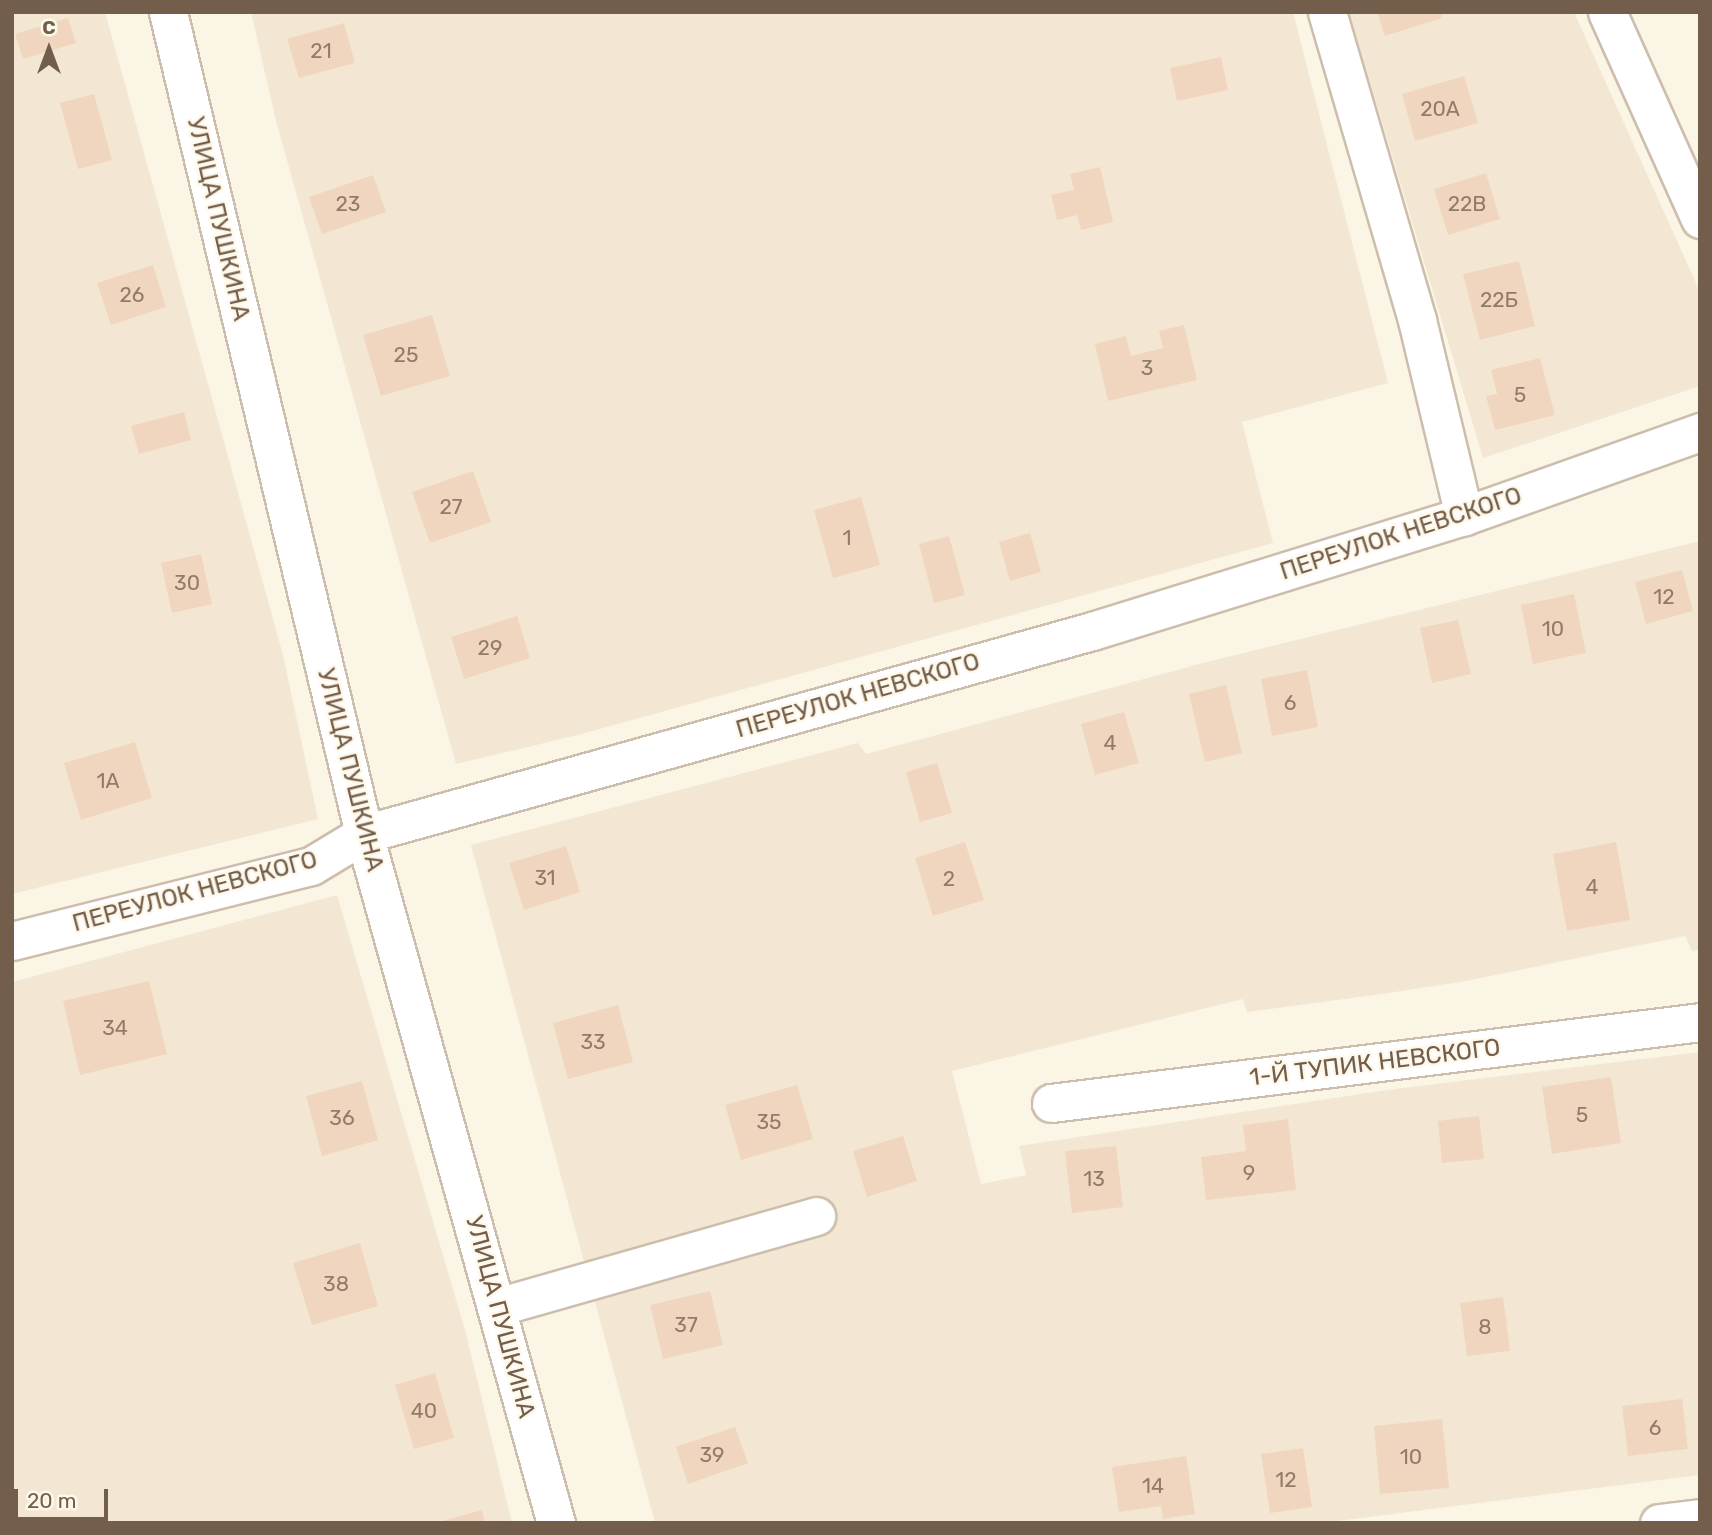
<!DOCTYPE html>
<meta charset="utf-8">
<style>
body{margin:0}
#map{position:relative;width:1712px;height:1535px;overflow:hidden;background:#fbf5e5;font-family:Rubik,sans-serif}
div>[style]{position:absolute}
.residential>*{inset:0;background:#f3e7d4}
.building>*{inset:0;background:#f0d6be}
.roads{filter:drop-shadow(2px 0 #cdbdac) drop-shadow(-2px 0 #cdbdac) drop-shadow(0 2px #cdbdac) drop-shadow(0 -2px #cdbdac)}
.minor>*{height:37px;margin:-18.5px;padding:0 18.5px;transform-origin:18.5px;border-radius:18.5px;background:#fff}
span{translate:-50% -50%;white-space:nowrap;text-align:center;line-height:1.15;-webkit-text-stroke:5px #fef8eb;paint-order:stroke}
.number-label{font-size:21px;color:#927b68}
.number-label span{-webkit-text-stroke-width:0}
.street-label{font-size:24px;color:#735d4b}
.frame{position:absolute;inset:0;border:14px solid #735d4b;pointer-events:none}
.north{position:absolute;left:14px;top:14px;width:70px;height:70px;-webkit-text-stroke:5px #fef8eb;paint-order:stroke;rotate:0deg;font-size:19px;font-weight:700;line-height:28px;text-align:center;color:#735d4b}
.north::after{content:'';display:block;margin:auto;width:24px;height:32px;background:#735d4b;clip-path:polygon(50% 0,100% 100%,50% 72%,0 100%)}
.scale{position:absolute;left:14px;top:1489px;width:94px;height:32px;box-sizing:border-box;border:4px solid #735d4b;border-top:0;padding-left:9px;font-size:21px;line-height:24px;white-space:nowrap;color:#735d4b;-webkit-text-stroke:5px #fef8eb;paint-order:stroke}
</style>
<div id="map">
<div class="residential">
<div style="clip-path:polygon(12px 12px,105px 12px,283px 655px,318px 819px,12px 894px)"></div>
<div style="clip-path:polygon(251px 12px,1293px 12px,1388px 383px,1242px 422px,1273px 543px,578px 735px,456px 764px,276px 121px)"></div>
<div style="clip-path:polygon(1349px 12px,1574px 12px,1700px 292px,1700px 386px,1483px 458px)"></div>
<div style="clip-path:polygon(1700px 541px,1700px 950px,1692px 951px,1685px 936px,1466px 981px,1389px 993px,1247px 1012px,1243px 999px,952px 1071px,981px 1184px,1026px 1175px,1019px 1146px,1387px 1090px,1700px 1052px,1700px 1475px,1322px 1523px,655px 1523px,471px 845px,858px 743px,866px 754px,1203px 663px)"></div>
<div style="clip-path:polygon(337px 895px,465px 1330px,512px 1523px,12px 1523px,12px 982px)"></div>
</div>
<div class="building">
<div style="clip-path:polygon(1377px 12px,1440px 12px,1442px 18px,1385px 36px)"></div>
<div style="clip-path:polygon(68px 18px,76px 43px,23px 59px,15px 34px)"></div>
<div style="clip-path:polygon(344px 23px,355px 63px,299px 78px,287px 39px)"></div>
<div style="clip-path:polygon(1221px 57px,1228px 90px,1177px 101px,1170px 68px)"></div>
<div style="clip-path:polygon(1464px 76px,1478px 123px,1415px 141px,1402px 94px)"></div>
<div style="clip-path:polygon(94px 94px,112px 160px,78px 169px,60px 103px)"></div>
<div style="clip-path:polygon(1100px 167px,1113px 222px,1081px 230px,1077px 215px,1057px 220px,1051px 195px,1074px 190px,1070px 174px)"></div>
<div style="clip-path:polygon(1486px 173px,1500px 219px,1448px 235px,1434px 189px)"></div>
<div style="clip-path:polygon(373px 175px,386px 212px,322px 234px,309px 197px)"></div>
<div style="clip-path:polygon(1519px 261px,1535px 326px,1480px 340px,1463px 274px)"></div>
<div style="clip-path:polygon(153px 265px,166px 307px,111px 325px,97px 283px)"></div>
<div style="clip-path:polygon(432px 315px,450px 376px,381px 396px,363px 335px)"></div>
<div style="clip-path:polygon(1184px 325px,1197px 380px,1108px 401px,1095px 344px,1126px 336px,1131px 356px,1163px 348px,1159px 331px)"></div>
<div style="clip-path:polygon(1540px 358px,1555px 415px,1495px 430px,1486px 396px,1497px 394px,1491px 370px)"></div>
<div style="clip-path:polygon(184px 412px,191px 440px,139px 454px,131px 426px)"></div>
<div style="clip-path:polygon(473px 471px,491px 522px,430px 543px,412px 492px)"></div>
<div style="clip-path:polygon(861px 497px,880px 565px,833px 578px,814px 510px)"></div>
<div style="clip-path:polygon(1030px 533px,1041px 572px,1010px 581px,999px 542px)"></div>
<div style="clip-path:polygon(949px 536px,965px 595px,934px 603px,919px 544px)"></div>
<div style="clip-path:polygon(201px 554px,212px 604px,172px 613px,161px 563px)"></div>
<div style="clip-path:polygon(1682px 570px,1693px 611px,1646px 624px,1635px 582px)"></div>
<div style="clip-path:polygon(1574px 594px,1586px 653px,1533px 664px,1521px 605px)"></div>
<div style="clip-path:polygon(517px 616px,530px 658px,464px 679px,451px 637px)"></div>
<div style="clip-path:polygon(1458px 620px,1471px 674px,1432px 683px,1420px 628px)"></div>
<div style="clip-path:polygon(1307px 670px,1318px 727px,1272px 736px,1261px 679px)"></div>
<div style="clip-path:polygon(1226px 685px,1242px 753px,1205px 762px,1189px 694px)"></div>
<div style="clip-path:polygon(1124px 712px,1139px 763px,1095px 775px,1081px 724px)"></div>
<div style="clip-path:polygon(135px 742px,152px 798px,81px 820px,64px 763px)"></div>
<div style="clip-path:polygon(937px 763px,952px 813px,920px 822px,906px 772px)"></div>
<div style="clip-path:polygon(965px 842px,984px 900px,933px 916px,915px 858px)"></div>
<div style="clip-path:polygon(1616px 842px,1630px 920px,1567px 931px,1553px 854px)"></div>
<div style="clip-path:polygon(566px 846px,580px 892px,524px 910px,509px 863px)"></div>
<div style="clip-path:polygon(149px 981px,167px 1054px,80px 1075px,63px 1001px)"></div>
<div style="clip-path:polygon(618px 1005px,633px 1062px,568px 1079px,553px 1023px)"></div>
<div style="clip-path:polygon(1611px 1077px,1621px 1143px,1552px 1154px,1542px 1087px)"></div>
<div style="clip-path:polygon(362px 1081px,378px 1140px,322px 1156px,306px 1096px)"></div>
<div style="clip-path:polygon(797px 1085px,813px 1139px,741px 1160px,725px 1105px)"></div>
<div style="clip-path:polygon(1479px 1116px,1484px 1159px,1442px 1163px,1438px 1121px)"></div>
<div style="clip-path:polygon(1288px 1119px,1296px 1190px,1206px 1200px,1201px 1157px,1246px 1151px,1243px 1125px)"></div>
<div style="clip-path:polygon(903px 1136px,917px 1181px,867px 1197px,853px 1151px)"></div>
<div style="clip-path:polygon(1116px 1146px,1123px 1207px,1072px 1213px,1065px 1151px)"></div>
<div style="clip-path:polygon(360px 1243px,378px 1306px,312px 1325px,293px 1263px)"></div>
<div style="clip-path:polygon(710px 1291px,723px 1345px,663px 1359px,650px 1305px)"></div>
<div style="clip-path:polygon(1503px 1297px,1510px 1351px,1467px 1356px,1460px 1303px)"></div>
<div style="clip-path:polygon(435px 1373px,454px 1438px,414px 1449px,395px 1385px)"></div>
<div style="clip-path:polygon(1682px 1399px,1688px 1449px,1628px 1456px,1622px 1406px)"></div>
<div style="clip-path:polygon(1442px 1419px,1449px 1488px,1380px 1494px,1374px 1426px)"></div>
<div style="clip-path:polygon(735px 1427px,748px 1463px,688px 1484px,676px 1447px)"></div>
<div style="clip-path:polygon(1303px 1448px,1312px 1507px,1270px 1513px,1261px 1454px)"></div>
<div style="clip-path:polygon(1186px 1456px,1195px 1514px,1163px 1519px,1161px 1506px,1119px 1512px,1112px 1467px)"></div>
<div style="clip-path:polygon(482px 1510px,485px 1523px,439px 1523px,439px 1522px)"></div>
</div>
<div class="roads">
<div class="minor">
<div style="left:168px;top:12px;width:845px;rotate:76.59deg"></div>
<div style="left:364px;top:834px;width:715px;rotate:74.43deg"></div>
<div style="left:1327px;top:12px;width:321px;rotate:73.7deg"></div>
<div style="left:1417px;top:320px;width:202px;rotate:76.5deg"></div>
<div style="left:1607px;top:12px;width:227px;rotate:65.8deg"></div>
<div style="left:12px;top:941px;width:308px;rotate:-14.1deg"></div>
<div style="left:311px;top:866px;width:62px;rotate:-31.1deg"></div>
<div style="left:364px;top:834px;width:756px;rotate:-15.58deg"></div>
<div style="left:1092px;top:631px;width:389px;rotate:-17.2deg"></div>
<div style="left:1464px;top:516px;width:251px;rotate:-19.6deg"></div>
<div style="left:1051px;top:1103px;width:654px;rotate:-7.11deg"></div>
<div style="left:497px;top:1307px;width:332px;rotate:-15.9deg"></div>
<div style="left:1659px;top:1523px;width:41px;rotate:-7deg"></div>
</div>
</div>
<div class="number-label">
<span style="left:321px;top:51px">21</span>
<span style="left:1440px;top:109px">20А</span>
<span style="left:348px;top:204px">23</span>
<span style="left:1467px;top:204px">22В</span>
<span style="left:132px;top:295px">26</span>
<span style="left:1499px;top:300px">22Б</span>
<span style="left:406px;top:355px">25</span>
<span style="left:1147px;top:368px">3</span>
<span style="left:1520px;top:395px">5</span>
<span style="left:451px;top:507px">27</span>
<span style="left:847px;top:538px">1</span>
<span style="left:187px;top:583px">30</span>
<span style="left:1664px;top:597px">12</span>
<span style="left:1553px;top:629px">10</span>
<span style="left:490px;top:648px">29</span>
<span style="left:1290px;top:703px">6</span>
<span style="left:1110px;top:743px">4</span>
<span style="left:108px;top:781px">1А</span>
<span style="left:545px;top:878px">31</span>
<span style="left:949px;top:879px">2</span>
<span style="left:1592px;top:887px">4</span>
<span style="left:115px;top:1028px">34</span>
<span style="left:593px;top:1042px">33</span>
<span style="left:1582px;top:1115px">5</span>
<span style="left:342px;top:1118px">36</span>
<span style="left:769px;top:1122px">35</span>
<span style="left:1249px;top:1173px">9</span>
<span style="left:1094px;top:1179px">13</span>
<span style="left:336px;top:1284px">38</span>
<span style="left:686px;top:1325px">37</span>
<span style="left:1485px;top:1327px">8</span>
<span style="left:424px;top:1411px">40</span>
<span style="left:1655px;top:1428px">6</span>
<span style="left:712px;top:1455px">39</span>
<span style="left:1411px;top:1457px">10</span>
<span style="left:1286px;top:1480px">12</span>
<span style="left:1153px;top:1486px">14</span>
</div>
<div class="street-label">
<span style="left:218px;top:219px;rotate:77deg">УЛИЦА ПУШКИНА</span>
<span style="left:1401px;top:534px;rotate:-18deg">ПЕРЕУЛОК НЕВСКОГО</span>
<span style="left:858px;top:696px;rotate:-16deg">ПЕРЕУЛОК НЕВСКОГО</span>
<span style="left:350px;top:770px;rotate:76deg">УЛИЦА ПУШКИНА</span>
<span style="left:195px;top:892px;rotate:-15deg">ПЕРЕУЛОК НЕВСКОГО</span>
<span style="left:1375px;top:1063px;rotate:-7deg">1-Й ТУПИК НЕВСКОГО</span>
<span style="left:500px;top:1317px;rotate:75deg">УЛИЦА ПУШКИНА</span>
</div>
<div class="frame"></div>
<div class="north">С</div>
<div class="scale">20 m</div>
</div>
